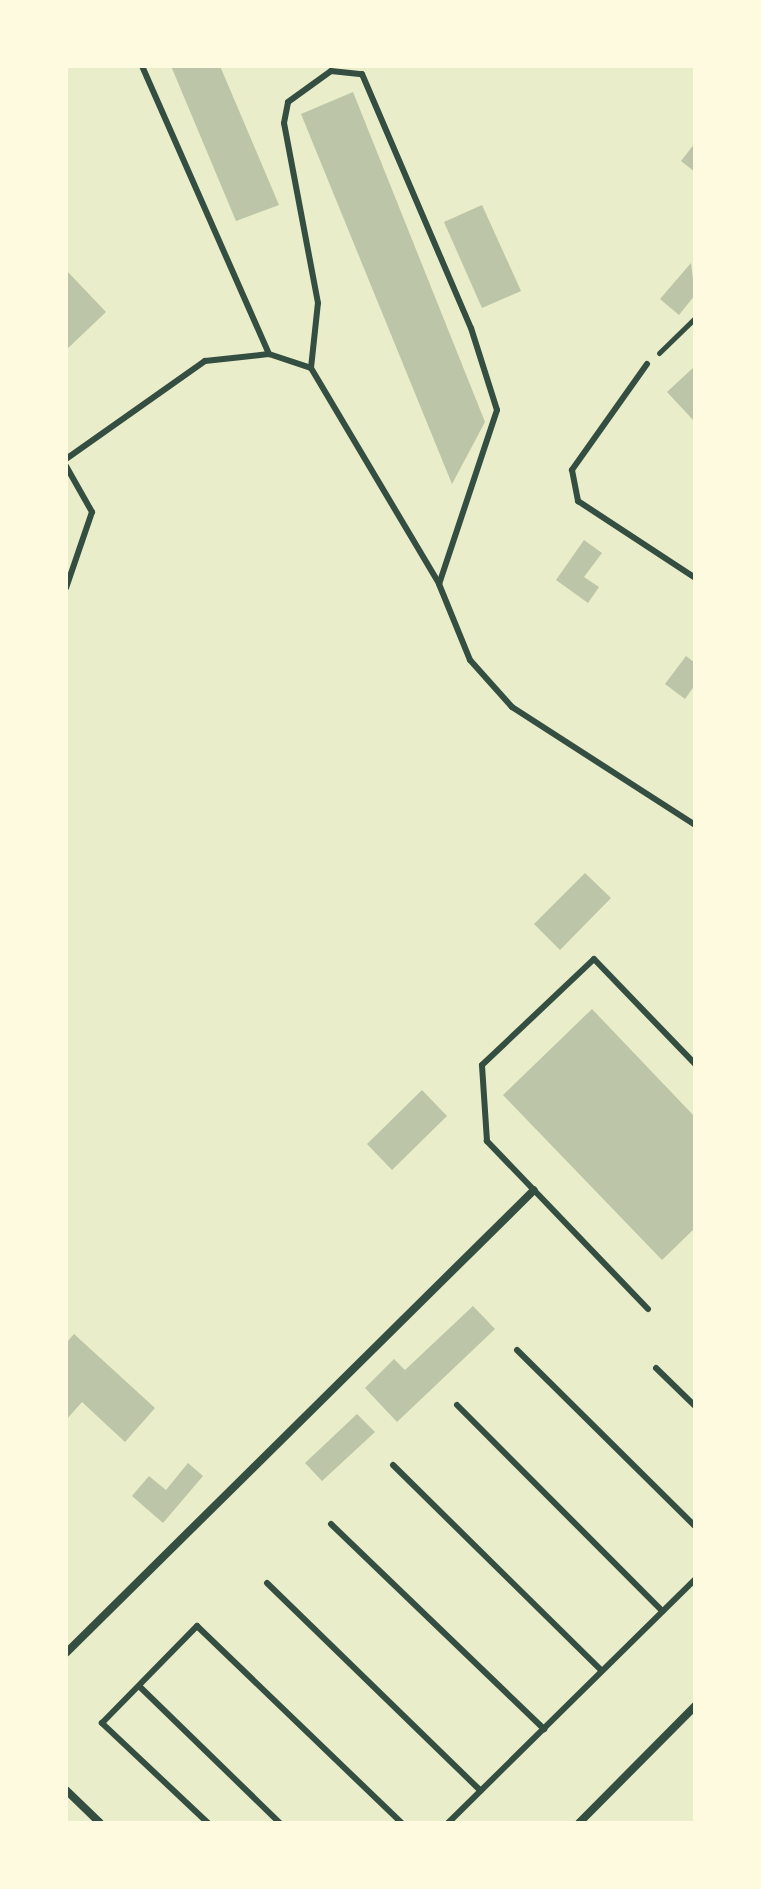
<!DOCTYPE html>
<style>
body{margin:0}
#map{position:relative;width:761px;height:1889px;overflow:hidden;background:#e9edc9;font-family:Roboto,sans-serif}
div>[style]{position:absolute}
.building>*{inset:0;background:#bcc5a7}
.path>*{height:5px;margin:-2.5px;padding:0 2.5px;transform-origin:2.5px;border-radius:2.5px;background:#344e41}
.service>*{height:6px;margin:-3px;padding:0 3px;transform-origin:3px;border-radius:3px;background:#344e41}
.minor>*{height:8px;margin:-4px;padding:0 4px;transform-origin:4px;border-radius:4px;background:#344e41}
span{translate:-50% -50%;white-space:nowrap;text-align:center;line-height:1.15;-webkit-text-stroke:8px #fefae0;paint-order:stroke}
.frame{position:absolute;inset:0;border:68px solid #fefae0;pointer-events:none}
</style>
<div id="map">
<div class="building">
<div style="clip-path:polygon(171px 66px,220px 66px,279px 205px,236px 221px)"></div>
<div style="clip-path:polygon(353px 92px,485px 422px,452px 484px,301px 114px)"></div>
<div style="clip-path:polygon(695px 143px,695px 172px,681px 161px)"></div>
<div style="clip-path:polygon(482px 205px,521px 291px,482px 308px,444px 222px)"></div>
<div style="clip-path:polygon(691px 263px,695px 295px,679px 315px,660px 299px)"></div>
<div style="clip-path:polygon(66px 270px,106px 312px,66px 350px)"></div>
<div style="clip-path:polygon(695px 366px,695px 422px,667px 392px)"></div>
<div style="clip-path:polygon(584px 540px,602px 553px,584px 577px,599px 587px,588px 603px,556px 580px)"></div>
<div style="clip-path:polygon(686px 656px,695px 663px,695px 685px,685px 699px,665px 684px)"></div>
<div style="clip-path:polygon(585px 873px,611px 898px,560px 950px,534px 924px)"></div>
<div style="clip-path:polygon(592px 1009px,695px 1117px,695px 1228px,662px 1260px,503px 1095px)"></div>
<div style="clip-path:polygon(422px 1090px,447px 1116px,392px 1170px,367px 1144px)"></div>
<div style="clip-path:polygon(473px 1306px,495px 1329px,397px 1422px,365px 1388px,394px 1359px,405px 1370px)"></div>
<div style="clip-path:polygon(74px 1334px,155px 1408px,125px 1442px,82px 1402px,66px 1420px,66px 1343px)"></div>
<div style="clip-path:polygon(357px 1414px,375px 1432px,322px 1481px,305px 1463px)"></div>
<div style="clip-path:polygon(188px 1463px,203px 1476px,163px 1523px,132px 1496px,149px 1476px,166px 1490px)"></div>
</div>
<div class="path">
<div style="left:659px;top:353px;width:50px;rotate:-44.2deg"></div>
</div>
<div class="service">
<div style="left:142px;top:66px;width:315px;rotate:66.2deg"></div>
<div style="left:647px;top:364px;width:130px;rotate:125.3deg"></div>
<div style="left:572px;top:470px;width:32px;rotate:79deg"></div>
<div style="left:578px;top:501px;width:140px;rotate:33.3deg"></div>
<div style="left:311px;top:368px;width:65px;rotate:-83.9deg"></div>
<div style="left:318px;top:303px;width:183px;rotate:-100.7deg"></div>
<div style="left:284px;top:123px;width:21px;rotate:-79deg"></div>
<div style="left:288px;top:102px;width:53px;rotate:-35.8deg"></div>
<div style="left:331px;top:71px;width:31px;rotate:6deg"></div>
<div style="left:362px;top:74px;width:276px;rotate:66.8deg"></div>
<div style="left:471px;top:328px;width:86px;rotate:72.4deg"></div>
<div style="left:497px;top:410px;width:183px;rotate:108.4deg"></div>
<div style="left:66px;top:459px;width:170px;rotate:-35.2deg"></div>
<div style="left:205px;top:361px;width:64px;rotate:-6.2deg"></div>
<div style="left:269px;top:354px;width:44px;rotate:18.4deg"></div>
<div style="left:311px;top:368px;width:251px;rotate:59.3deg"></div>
<div style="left:439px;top:584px;width:82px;rotate:67.8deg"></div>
<div style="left:470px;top:660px;width:63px;rotate:48.2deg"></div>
<div style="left:512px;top:707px;width:218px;rotate:32.8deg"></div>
<div style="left:66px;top:466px;width:53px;rotate:60.5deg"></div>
<div style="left:92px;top:512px;width:80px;rotate:108.9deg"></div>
<div style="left:648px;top:1309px;width:233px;rotate:-133.8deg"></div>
<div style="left:487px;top:1141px;width:76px;rotate:-93.8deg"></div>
<div style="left:482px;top:1065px;width:154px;rotate:-43.4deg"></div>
<div style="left:594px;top:959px;width:146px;rotate:46.1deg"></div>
<div style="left:517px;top:1350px;width:250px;rotate:44.7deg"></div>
<div style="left:656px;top:1368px;width:54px;rotate:44.3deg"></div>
<div style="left:457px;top:1405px;width:291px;rotate:45.1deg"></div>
<div style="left:393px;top:1465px;width:293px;rotate:44.6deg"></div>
<div style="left:331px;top:1524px;width:296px;rotate:43.9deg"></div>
<div style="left:267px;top:1583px;width:298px;rotate:44.2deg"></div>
<div style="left:139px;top:1686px;width:197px;rotate:44.2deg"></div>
<div style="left:208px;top:1823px;width:146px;rotate:-136.7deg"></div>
<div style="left:102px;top:1723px;width:136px;rotate:-45.6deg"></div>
<div style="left:197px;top:1626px;width:284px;rotate:43.9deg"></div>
<div style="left:448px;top:1823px;width:347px;rotate:-44.6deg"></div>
</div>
<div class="minor">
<div style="left:66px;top:1653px;width:658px;rotate:-44.69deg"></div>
<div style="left:66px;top:1790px;width:47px;rotate:44.1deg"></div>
<div style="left:579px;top:1823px;width:165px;rotate:-45.2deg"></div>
</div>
<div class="frame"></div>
</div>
